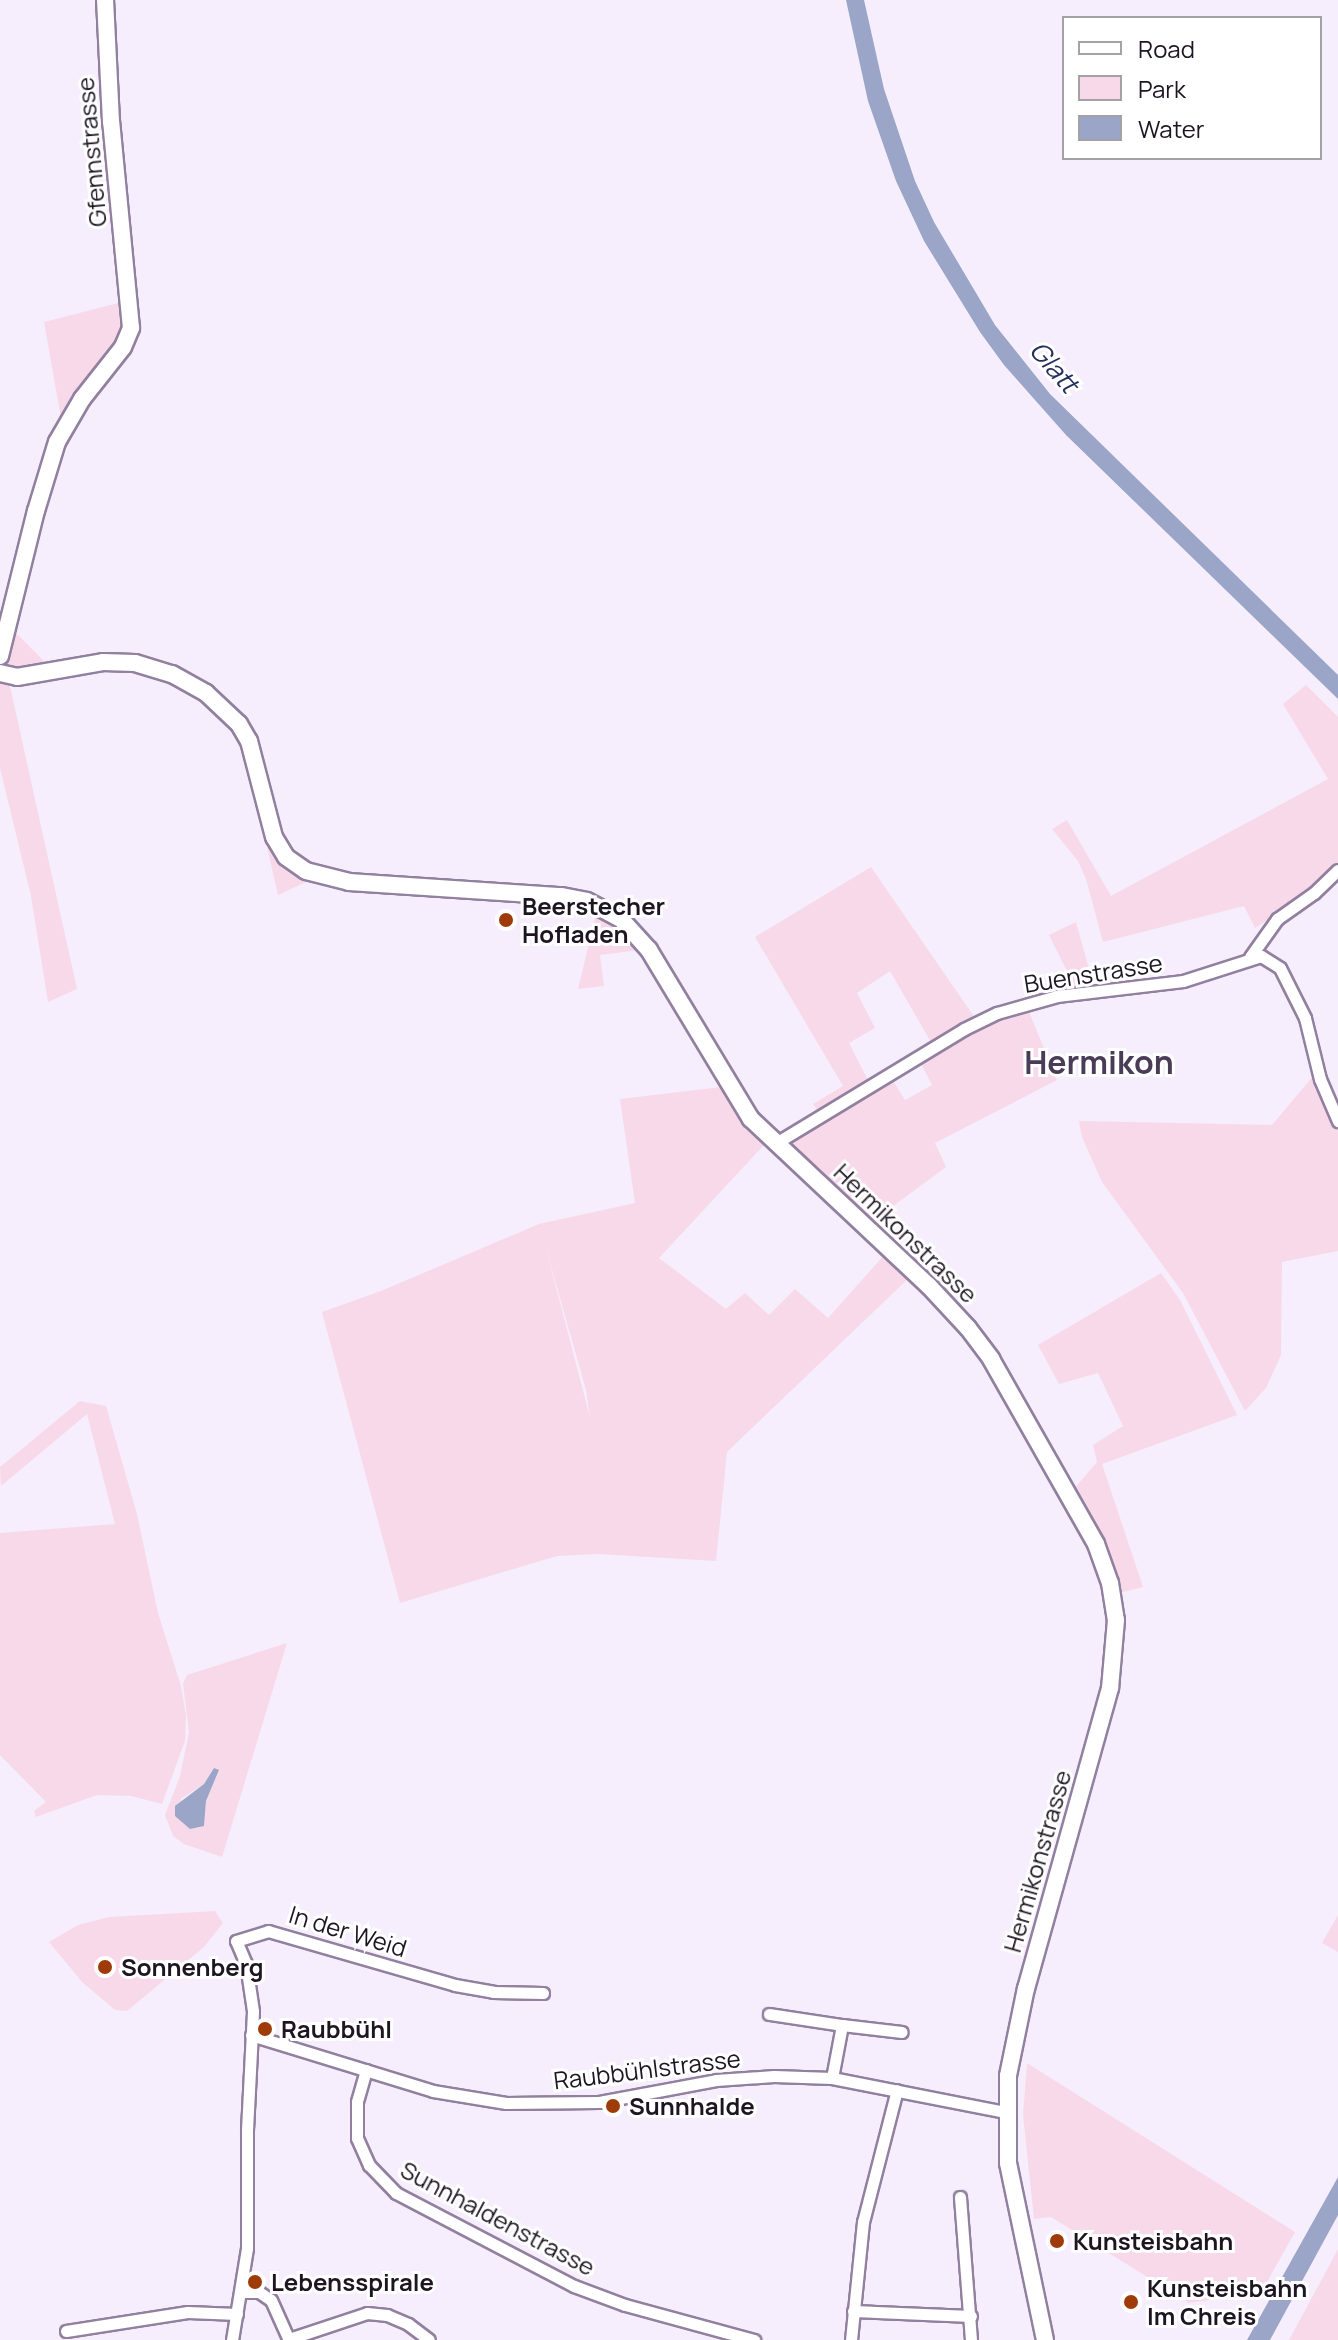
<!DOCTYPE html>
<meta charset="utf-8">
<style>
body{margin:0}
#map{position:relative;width:1338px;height:2340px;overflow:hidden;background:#f6eefc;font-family:Manrope,sans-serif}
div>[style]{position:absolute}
.green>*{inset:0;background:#f8d9e9}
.water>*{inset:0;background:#9aa5c7}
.roads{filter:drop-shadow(2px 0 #91809f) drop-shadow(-2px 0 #91809f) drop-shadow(0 2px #91809f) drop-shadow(0 -2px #91809f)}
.street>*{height:11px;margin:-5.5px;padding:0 5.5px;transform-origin:5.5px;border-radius:5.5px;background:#fff}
.secondary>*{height:16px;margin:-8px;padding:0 8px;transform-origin:8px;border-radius:8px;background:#fff}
.dots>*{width:22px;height:22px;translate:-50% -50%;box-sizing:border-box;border:4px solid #fff;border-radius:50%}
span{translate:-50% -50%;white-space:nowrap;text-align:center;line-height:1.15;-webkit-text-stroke:6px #fff;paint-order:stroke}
.street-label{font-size:24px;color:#1d1622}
.poi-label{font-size:24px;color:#1d1622;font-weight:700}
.left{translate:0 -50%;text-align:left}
.water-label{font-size:26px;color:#252f5c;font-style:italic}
.district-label{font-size:32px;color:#4a3b57;font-weight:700}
.legend{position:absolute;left:1062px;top:16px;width:260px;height:144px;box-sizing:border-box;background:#fff;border:2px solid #a5a2a7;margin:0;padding:10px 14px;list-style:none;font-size:24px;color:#1d1622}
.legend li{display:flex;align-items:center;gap:16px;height:40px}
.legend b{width:40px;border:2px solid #a5a2a7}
</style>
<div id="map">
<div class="green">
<div style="clip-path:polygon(130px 300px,131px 328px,63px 429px,44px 322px)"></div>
<div style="clip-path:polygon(10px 627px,54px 671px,8px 677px,77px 989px,48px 1002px,31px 896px,0 768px,0 656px)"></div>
<div style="clip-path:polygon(1306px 685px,1338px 717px,1338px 867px,1312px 892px,1255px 928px,1244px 906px,1103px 942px,1086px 879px,1078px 861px,1052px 829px,1067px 820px,1111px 896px,1328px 779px,1283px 704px)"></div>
<div style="clip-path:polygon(239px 724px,274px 837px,321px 875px,278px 895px)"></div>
<div style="clip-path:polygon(871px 867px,975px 1018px,932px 1044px,890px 971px,857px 993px,875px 1028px,849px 1043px,870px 1084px,819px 1112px,813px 1104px,843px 1086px,755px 937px)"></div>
<div style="clip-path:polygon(596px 914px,627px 936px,639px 950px,600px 955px,604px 986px,578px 989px)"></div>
<div style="clip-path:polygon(1076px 922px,1094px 987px,1076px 989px,1049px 935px)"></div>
<div style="clip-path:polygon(1027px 1007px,1057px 1080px,935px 1143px,946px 1167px,870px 1223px,790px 1149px,793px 1138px,892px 1079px,905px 1100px,932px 1085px,920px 1062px,993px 1019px)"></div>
<div style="clip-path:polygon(1314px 1075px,1338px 1129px,1338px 1251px,1282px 1262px,1281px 1355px,1266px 1388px,1245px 1411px,1183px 1293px,1102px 1182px,1082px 1137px,1079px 1121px,1272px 1125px)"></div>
<div style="clip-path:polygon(evenodd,721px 1087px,736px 1114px,764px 1145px,659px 1258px,726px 1309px,745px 1293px,769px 1315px,795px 1289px,828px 1318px,886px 1253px,911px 1276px,727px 1452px,716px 1561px,599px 1554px,557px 1556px,400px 1603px,322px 1312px,381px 1291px,539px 1224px,635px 1203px,620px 1099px,721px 1087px,545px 1245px,586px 1390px,590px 1417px,545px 1245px)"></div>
<div style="clip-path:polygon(1161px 1273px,1180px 1300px,1237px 1415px,1102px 1464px,1143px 1587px,1119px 1593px,1073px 1490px,1097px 1462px,1093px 1445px,1123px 1426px,1098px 1373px,1059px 1384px,1038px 1345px)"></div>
<div style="clip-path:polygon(80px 1401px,106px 1406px,137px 1514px,158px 1613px,181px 1686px,186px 1716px,185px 1741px,162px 1804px,131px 1796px,97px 1795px,36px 1817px,34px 1811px,46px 1802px,0 1755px,0 1533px,115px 1524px,87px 1414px,1px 1486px,0 1467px)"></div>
<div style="clip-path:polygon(evenodd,287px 1643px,222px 1857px,184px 1844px,173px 1836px,165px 1815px,180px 1776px,189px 1732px,183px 1684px,187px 1675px,287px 1643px,214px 1768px,219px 1771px,206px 1801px,204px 1826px,190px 1829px,181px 1799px,204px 1784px,214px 1768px)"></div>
<div style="clip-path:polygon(215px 1911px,223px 1923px,204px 1947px,127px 2011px,115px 2010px,82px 1982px,49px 1942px,78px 1925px,109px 1917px)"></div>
<div style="clip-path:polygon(1338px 1915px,1338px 1952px,1322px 1943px)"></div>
<div style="clip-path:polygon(1027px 2063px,1295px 2232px,1263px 2289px,1251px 2294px,1189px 2303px,1051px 2217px,1034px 2219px,1023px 2115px)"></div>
<div style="clip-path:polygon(1338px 2249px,1338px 2340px,1289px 2340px,1323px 2277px)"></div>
</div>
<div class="water">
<div style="clip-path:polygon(846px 0,864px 0,884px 89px,915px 181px,934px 222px,995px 325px,1050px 394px,1338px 675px,1338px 699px,1066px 435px,1004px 365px,980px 332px,924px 241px,896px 181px,868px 101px)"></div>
<div style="clip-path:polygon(214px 1768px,219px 1770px,206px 1801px,204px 1826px,190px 1829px,175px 1816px,175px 1806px,204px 1784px)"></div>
<div style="clip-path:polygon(1338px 2177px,1338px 2215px,1270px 2340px,1247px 2340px)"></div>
</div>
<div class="roads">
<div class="street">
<div style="left:1250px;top:957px;width:47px;rotate:-54.6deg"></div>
<div style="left:1277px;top:919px;width:45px;rotate:-35.1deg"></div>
<div style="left:1314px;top:893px;width:33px;rotate:-44deg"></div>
<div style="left:776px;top:1143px;width:220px;rotate:-31.2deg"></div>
<div style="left:964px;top:1029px;width:37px;rotate:-26deg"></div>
<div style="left:997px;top:1013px;width:62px;rotate:-15.8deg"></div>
<div style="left:1057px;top:996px;width:127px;rotate:-6.8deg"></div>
<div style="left:1183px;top:981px;width:82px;rotate:-17.8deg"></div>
<div style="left:1261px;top:956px;width:22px;rotate:32deg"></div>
<div style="left:1280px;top:968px;width:56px;rotate:63.4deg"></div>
<div style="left:1305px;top:1018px;width:63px;rotate:76.2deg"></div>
<div style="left:1320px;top:1079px;width:46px;rotate:66.8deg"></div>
<div style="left:769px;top:2014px;width:74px;rotate:8.6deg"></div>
<div style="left:251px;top:2035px;width:190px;rotate:17.1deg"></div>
<div style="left:433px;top:2091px;width:74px;rotate:9.3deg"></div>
<div style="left:506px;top:2103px;width:93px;rotate:-0.6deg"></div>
<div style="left:599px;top:2102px;width:119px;rotate:-10.6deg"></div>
<div style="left:716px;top:2080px;width:58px;rotate:-3.9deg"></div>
<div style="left:774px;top:2076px;width:58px;rotate:2deg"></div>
<div style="left:832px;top:2078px;width:177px;rotate:11.1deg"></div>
<div style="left:366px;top:2070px;width:33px;rotate:106deg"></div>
<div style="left:357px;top:2102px;width:36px;rotate:90deg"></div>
<div style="left:357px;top:2138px;width:30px;rotate:66deg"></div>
<div style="left:369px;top:2165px;width:39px;rotate:46deg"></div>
<div style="left:396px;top:2193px;width:201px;rotate:27.6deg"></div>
<div style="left:574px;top:2286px;width:54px;rotate:20.4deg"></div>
<div style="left:625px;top:2305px;width:134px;rotate:15.2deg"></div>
<div style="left:832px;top:2078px;width:54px;rotate:-79.3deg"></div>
<div style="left:842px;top:2025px;width:60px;rotate:6.7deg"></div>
<div style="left:960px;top:2197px;width:143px;rotate:85.6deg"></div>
<div style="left:240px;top:2292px;width:19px"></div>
<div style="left:259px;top:2292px;width:14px;rotate:34deg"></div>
<div style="left:271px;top:2300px;width:44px;rotate:65.8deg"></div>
<div style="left:853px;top:2311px;width:118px;rotate:2.4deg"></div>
<div style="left:66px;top:2331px;width:123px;rotate:-8.9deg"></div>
<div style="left:188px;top:2312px;width:49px;rotate:2.3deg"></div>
<div style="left:289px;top:2339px;width:82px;rotate:-18.4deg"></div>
<div style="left:367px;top:2313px;width:20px;rotate:6deg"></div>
<div style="left:387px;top:2315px;width:23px;rotate:23deg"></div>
<div style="left:408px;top:2324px;width:26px;rotate:37deg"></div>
<div style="left:232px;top:2340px;width:93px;rotate:-80.7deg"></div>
<div style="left:247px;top:2248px;width:118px;rotate:-90deg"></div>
<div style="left:247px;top:2130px;width:119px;rotate:-87.1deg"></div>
<div style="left:253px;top:2011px;width:48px;rotate:-98.5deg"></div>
<div style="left:246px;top:1964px;width:25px;rotate:-113deg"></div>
<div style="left:236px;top:1941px;width:34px;rotate:-17deg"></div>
<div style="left:268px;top:1931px;width:195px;rotate:16.1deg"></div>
<div style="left:455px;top:1985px;width:39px;rotate:10deg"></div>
<div style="left:493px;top:1992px;width:50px;rotate:1.1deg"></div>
<div style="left:851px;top:2340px;width:119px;rotate:-84.2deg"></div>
<div style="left:863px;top:2222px;width:136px;rotate:-75.6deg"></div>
</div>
<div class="secondary">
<div style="left:0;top:656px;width:149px;rotate:-76.1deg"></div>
<div style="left:36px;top:511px;width:72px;rotate:-73.1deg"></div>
<div style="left:57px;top:442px;width:50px;rotate:-59.8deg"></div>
<div style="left:82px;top:399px;width:66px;rotate:-51.7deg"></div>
<div style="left:123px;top:347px;width:21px;rotate:-67deg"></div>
<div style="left:131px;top:328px;width:207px;rotate:-95.5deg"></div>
<div style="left:111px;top:122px;width:122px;rotate:-92.8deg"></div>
<div style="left:0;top:673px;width:17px;rotate:13deg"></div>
<div style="left:17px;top:677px;width:87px;rotate:-9.9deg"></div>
<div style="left:103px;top:662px;width:32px;rotate:2deg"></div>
<div style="left:135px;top:663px;width:39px;rotate:17deg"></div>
<div style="left:172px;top:674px;width:39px;rotate:29deg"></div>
<div style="left:206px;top:693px;width:45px;rotate:43.2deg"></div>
<div style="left:239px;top:724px;width:20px;rotate:60deg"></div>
<div style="left:249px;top:741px;width:99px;rotate:75.4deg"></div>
<div style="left:274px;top:837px;width:23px;rotate:59deg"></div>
<div style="left:286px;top:857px;width:24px;rotate:35deg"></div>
<div style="left:306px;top:871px;width:44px;rotate:14.3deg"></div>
<div style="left:349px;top:882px;width:213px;rotate:3.8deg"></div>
<div style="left:562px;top:896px;width:25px;rotate:11deg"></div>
<div style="left:587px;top:901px;width:38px;rotate:28deg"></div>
<div style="left:621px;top:919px;width:42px;rotate:47.9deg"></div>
<div style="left:649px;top:950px;width:197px;rotate:58.9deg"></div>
<div style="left:751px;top:1119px;width:243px;rotate:43.2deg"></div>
<div style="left:928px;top:1285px;width:59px;rotate:47.1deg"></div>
<div style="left:968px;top:1328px;width:39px;rotate:53deg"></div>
<div style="left:991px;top:1359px;width:213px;rotate:60.4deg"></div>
<div style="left:1096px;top:1544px;width:41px;rotate:70.3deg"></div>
<div style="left:1110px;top:1583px;width:37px;rotate:81deg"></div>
<div style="left:1116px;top:1620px;width:68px;rotate:95deg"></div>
<div style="left:1110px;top:1688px;width:312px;rotate:105.6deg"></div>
<div style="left:1026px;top:1988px;width:90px;rotate:101.6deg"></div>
<div style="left:1008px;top:2076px;width:87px;rotate:90deg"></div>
<div style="left:1008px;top:2163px;width:181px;rotate:78.2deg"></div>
</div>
</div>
<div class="dots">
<div style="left:506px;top:920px;background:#9f3a09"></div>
<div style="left:105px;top:1967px;background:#9f3a09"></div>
<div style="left:265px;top:2029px;background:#9f3a09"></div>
<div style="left:613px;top:2106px;background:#9f3a09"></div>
<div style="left:1057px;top:2241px;background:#9f3a09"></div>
<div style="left:255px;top:2282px;background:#9f3a09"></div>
<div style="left:1131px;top:2302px;background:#9f3a09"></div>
</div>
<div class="street-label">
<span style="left:91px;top:152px;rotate:-95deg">Gfennstrasse</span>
<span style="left:1093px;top:973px;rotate:-9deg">Buenstrasse</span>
<span style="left:906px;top:1233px;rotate:44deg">Hermikonstrasse</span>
<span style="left:1037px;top:1861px;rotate:-74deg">Hermikonstrasse</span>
<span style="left:348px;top:1931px;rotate:17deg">In der Weid</span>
<span style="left:647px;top:2069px;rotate:-7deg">Raubbühlstrasse</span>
<span style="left:498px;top:2218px;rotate:28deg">Sunnhaldenstrasse</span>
</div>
<div class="poi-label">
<span class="left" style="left:522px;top:920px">Beerstecher<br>Hofladen</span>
<span class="left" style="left:121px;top:1967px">Sonnenberg</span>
<span class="left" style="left:281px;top:2029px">Raubbühl</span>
<span class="left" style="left:629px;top:2106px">Sunnhalde</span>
<span class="left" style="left:1073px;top:2241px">Kunsteisbahn</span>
<span class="left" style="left:271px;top:2282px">Lebensspirale</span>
<span class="left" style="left:1147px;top:2302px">Kunsteisbahn<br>Im Chreis</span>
</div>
<div class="water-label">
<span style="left:1054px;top:367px;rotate:49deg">Glatt</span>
</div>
<div class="district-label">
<span style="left:1099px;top:1062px">Hermikon</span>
</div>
<ul class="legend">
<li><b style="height:10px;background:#fff"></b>Road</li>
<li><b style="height:22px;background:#f8d9e9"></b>Park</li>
<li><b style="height:22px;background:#9aa5c7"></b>Water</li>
</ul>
</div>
